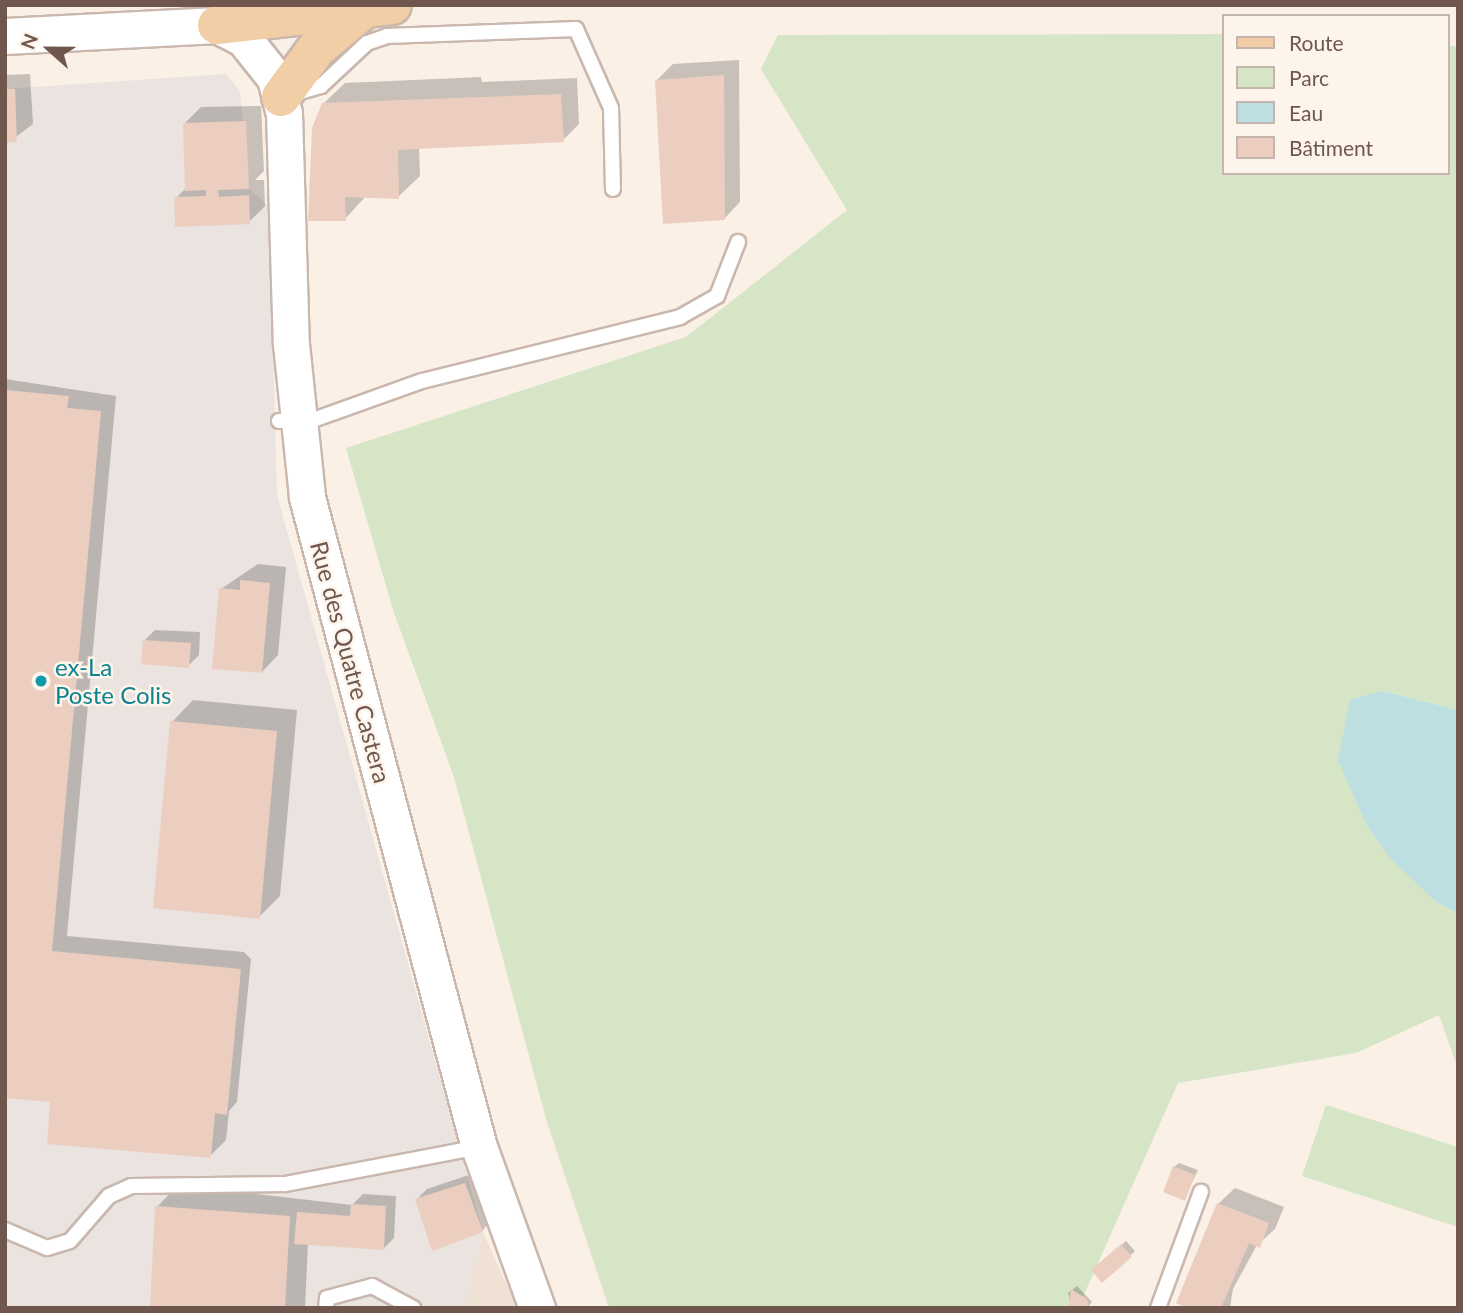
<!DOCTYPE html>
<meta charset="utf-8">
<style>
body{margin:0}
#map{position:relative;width:1463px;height:1313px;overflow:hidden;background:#faf0e6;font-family:Lato,sans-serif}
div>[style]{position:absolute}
.residential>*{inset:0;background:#f0e1d5}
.industrial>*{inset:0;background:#eae3df}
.green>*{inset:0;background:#d6e5c6}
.water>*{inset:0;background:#bddfe1}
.shadow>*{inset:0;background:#0003}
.building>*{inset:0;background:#eccec1}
.roads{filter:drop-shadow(2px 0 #cab7ad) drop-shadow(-2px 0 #cab7ad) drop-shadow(0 2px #cab7ad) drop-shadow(0 -2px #cab7ad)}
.service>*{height:14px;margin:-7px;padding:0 7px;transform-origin:7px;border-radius:7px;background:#fff}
.tertiary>*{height:35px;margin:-17.5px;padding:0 17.5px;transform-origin:17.5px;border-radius:17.5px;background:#fff}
.primary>*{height:38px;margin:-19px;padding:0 19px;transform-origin:19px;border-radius:19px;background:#f1cea5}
.dots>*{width:19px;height:19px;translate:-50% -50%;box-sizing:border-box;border:4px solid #fdf4ec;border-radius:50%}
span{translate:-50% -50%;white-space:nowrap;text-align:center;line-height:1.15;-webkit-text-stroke:5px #fdf4ec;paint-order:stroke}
.street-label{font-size:24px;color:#70574e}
.culture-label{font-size:24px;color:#0d838f}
.left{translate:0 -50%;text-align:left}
.frame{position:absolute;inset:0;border:7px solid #70574e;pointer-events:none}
.legend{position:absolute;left:1222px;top:14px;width:228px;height:161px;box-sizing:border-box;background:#fdf4ec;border:2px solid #c5b5ad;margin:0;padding:9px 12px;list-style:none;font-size:21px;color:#70574e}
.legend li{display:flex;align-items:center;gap:14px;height:35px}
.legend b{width:35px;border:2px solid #c5b5ad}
.north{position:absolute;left:14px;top:14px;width:70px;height:70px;-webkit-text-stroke:5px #fdf4ec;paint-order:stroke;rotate:291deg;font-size:19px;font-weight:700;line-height:28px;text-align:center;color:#70574e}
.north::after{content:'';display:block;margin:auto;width:24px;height:32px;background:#70574e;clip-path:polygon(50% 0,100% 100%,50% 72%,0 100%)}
</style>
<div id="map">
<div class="residential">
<div style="clip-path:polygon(483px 1232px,517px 1308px,464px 1308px)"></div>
</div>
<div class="industrial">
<div style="clip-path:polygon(226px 74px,240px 91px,249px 189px,269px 206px,277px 495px,483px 1232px,464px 1308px,5px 1308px,5px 89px)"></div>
</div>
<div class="green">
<div style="clip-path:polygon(1223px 34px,1223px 173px,1447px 173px,1447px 45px,1458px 47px,1458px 710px,1382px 691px,1343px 740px,1338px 760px,1436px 902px,1458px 913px,1458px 1069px,1439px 1015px,1356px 1053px,1178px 1083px,1078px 1308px,609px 1308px,546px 1119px,454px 777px,393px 610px,346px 448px,686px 337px,847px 210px,761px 69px,778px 35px)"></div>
<div style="clip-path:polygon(1326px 1105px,1458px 1147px,1458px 1227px,1302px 1176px)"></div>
</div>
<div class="water">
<div style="clip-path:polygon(1382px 691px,1458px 710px,1458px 913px,1436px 902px,1390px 858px,1366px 824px,1338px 760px,1350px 700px)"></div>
</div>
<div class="shadow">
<div style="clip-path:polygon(739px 60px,740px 202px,724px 219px,657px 80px,673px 64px)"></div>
<div style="clip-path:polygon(30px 74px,33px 124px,5px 145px,5px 75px)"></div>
<div style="clip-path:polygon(481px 77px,482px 82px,577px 78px,579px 124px,563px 140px,419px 147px,420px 176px,398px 197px,366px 196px,345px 219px,323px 104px,345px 83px)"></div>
<div style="clip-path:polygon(261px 106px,264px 171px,255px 180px,264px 180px,265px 206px,249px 222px,176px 198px,187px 187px,184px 124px,201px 107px)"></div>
<div style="clip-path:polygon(5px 379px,116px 396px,67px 936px,244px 952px,251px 959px,237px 1102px,229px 1111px,226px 1140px,210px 1156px,52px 1100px,5px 1096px)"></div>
<div style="clip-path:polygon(258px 564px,286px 567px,278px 655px,262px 672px,221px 589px)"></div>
<div style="clip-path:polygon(155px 630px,200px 632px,199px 655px,188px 666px,145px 640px)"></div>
<div style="clip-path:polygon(193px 700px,297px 710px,280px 896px,259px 917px,172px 722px)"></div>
<div style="clip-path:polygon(1179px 1163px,1198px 1170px,1184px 1199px,1174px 1167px)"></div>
<div style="clip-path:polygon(475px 1173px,492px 1220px,482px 1231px,417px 1199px,427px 1189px)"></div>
<div style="clip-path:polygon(178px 1185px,352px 1205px,363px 1194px,396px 1196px,394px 1238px,383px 1249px,308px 1243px,305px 1308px,152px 1308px,157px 1207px)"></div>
<div style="clip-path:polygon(1235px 1188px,1284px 1207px,1275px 1229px,1257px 1245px,1233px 1289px,1230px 1308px,1186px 1308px,1178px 1302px,1218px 1204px)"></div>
<div style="clip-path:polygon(1126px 1241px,1135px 1251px,1130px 1256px,1098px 1265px)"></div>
<div style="clip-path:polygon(1077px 1286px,1092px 1302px,1087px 1308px,1072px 1308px,1068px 1293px)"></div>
</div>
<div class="building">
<div style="clip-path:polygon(724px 75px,725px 220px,663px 224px,655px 80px)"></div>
<div style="clip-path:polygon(5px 89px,15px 89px,17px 142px,5px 143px)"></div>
<div style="clip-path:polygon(561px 94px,564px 142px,398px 150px,399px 199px,345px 197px,346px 221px,308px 221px,312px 128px,322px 103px)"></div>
<div style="clip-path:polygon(246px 121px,249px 189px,218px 190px,219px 197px,249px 195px,250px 224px,175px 227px,174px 197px,206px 196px,206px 190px,185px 191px,183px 123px)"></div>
<div style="clip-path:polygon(5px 390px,69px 396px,67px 408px,101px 411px,52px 951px,241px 969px,227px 1115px,215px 1113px,211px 1158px,47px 1144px,50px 1102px,5px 1098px)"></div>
<div style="clip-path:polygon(240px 580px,270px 583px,262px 673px,212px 669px,219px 588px,240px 590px)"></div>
<div style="clip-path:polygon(143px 640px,191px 643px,189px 668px,141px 664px)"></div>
<div style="clip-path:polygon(170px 721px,277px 731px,260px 919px,153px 908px)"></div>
<div style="clip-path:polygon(1173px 1166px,1195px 1175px,1185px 1201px,1163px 1192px)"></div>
<div style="clip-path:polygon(465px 1183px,483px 1232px,432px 1251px,415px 1199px)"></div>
<div style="clip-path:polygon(1217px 1203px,1269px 1223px,1260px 1248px,1249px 1243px,1221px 1308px,1187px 1308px,1176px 1303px)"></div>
<div style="clip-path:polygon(351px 1204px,386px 1206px,384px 1250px,294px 1244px,297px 1212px,350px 1216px)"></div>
<div style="clip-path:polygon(155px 1206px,290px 1216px,285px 1308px,150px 1308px)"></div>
<div style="clip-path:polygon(1121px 1244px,1132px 1257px,1102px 1283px,1091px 1270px)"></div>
<div style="clip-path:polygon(1071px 1289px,1087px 1299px,1089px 1308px,1068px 1308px)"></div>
</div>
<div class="roads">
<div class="service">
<div style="left:293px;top:94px;width:29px;rotate:-16deg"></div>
<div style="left:321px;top:86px;width:63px;rotate:-43.1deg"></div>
<div style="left:367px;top:43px;width:21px;rotate:-19deg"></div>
<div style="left:387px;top:36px;width:189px;rotate:-2.1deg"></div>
<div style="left:576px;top:29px;width:86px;rotate:66.1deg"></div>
<div style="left:611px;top:108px;width:81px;rotate:88.6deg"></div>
<div style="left:279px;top:421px;width:34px;rotate:-2deg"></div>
<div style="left:313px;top:420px;width:116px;rotate:-19.7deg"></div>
<div style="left:422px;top:381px;width:266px;rotate:-13.9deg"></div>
<div style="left:680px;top:317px;width:43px;rotate:-29.6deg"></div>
<div style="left:717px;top:296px;width:58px;rotate:-68.7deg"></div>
<div style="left:5px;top:1230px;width:46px;rotate:23.2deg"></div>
<div style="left:47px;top:1248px;width:24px;rotate:-17deg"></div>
<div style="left:70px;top:1241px;width:60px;rotate:-49.1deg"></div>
<div style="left:109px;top:1196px;width:24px;rotate:-24deg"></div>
<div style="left:131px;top:1186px;width:154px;rotate:-0.7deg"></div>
<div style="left:285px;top:1184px;width:197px;rotate:-10.8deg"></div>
<div style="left:326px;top:1308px;width:10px;rotate:-84deg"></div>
<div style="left:327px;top:1298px;width:47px;rotate:-14.9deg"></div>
<div style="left:372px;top:1286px;width:47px;rotate:28.2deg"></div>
<div style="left:1158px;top:1308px;width:124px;rotate:-69.7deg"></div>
</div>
<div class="tertiary">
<div style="left:5px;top:36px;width:212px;rotate:-3deg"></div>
<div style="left:217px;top:25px;width:30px;rotate:27deg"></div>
<div style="left:244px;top:39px;width:50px;rotate:51.5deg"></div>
<div style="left:275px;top:78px;width:36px;rotate:76deg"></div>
<div style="left:284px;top:113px;width:231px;rotate:88.3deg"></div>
<div style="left:291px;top:344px;width:154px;rotate:84deg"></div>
<div style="left:307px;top:497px;width:672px;rotate:75.18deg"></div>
<div style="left:479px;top:1147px;width:171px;rotate:70.2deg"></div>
</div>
<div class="primary">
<div style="left:217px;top:25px;width:176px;rotate:-6.5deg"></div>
<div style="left:281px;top:97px;width:61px;rotate:-53.7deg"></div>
<div style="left:317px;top:48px;width:60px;rotate:-39.6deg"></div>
</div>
</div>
<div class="dots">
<div style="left:41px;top:681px;background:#0f9aa8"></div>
</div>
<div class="street-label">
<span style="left:351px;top:662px;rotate:75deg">Rue des Quatre Castera</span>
</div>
<div class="culture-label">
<span class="left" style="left:55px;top:681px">ex-La<br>Poste Colis</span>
</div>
<div class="frame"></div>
<ul class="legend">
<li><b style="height:9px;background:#f1cea5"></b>Route</li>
<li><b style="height:19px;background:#d6e5c6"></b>Parc</li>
<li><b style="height:19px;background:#bddfe1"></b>Eau</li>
<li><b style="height:19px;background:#eccec1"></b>Bâtiment</li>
</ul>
<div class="north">N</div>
</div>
